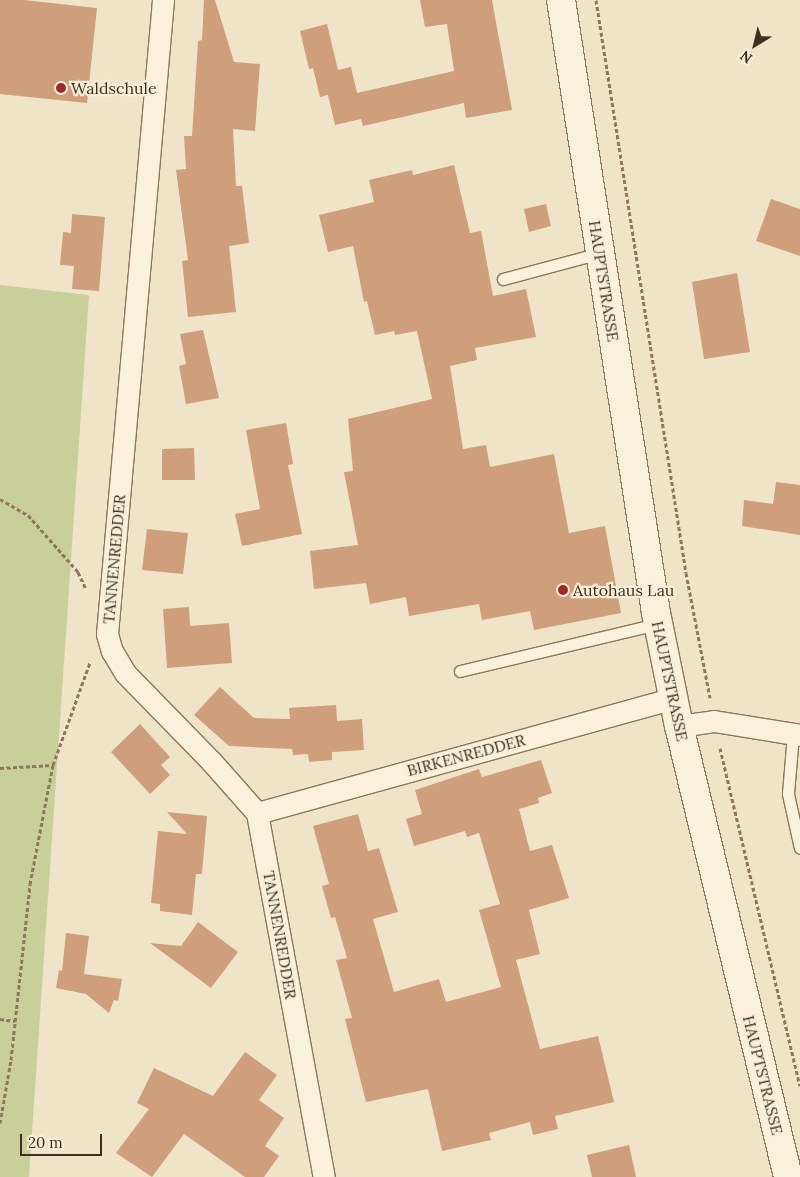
<!DOCTYPE html>
<style>
body{margin:0}
#map{position:relative;width:800px;height:1177px;overflow:hidden;background:#f0e4c8;font-family:Lora,serif}
div>[style]{position:absolute}
.green>*{inset:0;background:#c9cf9b}
.building>*{inset:0;background:#cf9f7d}
.path>*{height:3px;margin-top:-1.5px;transform-origin:0;background:repeating-linear-gradient(90deg,#8d765c 0 4px,transparent 0 6.5px)}
.roads{filter:drop-shadow(1px 0 #8d765c) drop-shadow(-1px 0 #8d765c) drop-shadow(0 1px #8d765c) drop-shadow(0 -1px #8d765c)}
.lane>*{height:11px;margin:-5.5px;padding:0 5.5px;transform-origin:5.5px;border-radius:5.5px;background:#faf1dc}
.street>*{height:21px;margin:-10.5px;padding:0 10.5px;transform-origin:10.5px;border-radius:10.5px;background:#faf1dc}
.secondary>*{height:28px;margin:-14px;padding:0 14px;transform-origin:14px;border-radius:14px;background:#faf1dc}
.dots>*{width:14px;height:14px;translate:-50% -50%;box-sizing:border-box;border:2px solid #f7eed8;border-radius:50%}
span{translate:-50% -50%;white-space:nowrap;text-align:center;line-height:1.15;-webkit-text-stroke:4.5px #f7eed8;paint-order:stroke}
.poi-label{font-size:16px;color:#3d2e20}
.left{translate:0 -50%;text-align:left}
.street-label{font-size:16px;color:#3d2e20}
.north{position:absolute;left:730px;top:20px;width:50px;height:50px;-webkit-text-stroke:4px #f7eed8;paint-order:stroke;rotate:216deg;font-size:14px;font-weight:700;line-height:20px;text-align:center;color:#3d2e20}
.north::after{content:'';display:block;margin:auto;width:18px;height:22px;background:#3d2e20;clip-path:polygon(50% 0,100% 100%,50% 72%,0 100%)}
.scale{position:absolute;left:20px;top:1134px;width:82px;height:22px;box-sizing:border-box;border:2px solid #3d2e20;border-top:0;padding-left:6px;font-size:15px;line-height:18px;white-space:nowrap;color:#3d2e20;-webkit-text-stroke:4px #f7eed8;paint-order:stroke}
</style>
<div id="map">
<div class="green">
<div style="clip-path:polygon(0 285px,89px 295px,29px 1177px,0 1177px)"></div>
</div>
<div class="building">
<div style="clip-path:polygon(0 0,24px 0,97px 8px,87px 103px,0 94px)"></div>
<div style="clip-path:polygon(204px 0,215px 0,234px 62px,260px 64px,255px 131px,233px 129px,236px 186px,242px 186px,249px 243px,229px 246px,236px 312px,188px 317px,182px 261px,188px 260px,176px 170px,186px 169px,184px 136px,192px 136px,198px 41px,202px 40px)"></div>
<div style="clip-path:polygon(420px 0,492px 0,512px 110px,466px 118px,464px 103px,363px 126px,361px 119px,335px 125px,328px 95px,320px 97px,313px 68px,309px 69px,300px 31px,327px 24px,338px 70px,351px 67px,357px 93px,454px 71px,447px 24px,425px 27px)"></div>
<div style="clip-path:polygon(454px 165px,470px 233px,481px 231px,493px 296px,526px 289px,536px 337px,475px 348px,477px 360px,450px 366px,463px 449px,486px 445px,490px 467px,554px 454px,569px 533px,605px 526px,621px 613px,534px 630px,530px 611px,482px 620px,479px 604px,409px 616px,406px 597px,370px 604px,366px 583px,314px 589px,310px 551px,358px 545px,344px 472px,353px 471px,348px 419px,432px 399px,417px 331px,395px 335px,394px 331px,375px 335px,367px 301px,364px 302px,353px 246px,328px 252px,319px 215px,374px 202px,369px 180px,412px 170px,413px 175px)"></div>
<div style="clip-path:polygon(771px 199px,800px 209px,800px 256px,756px 241px)"></div>
<div style="clip-path:polygon(546px 204px,551px 226px,529px 232px,524px 209px)"></div>
<div style="clip-path:polygon(72px 214px,105px 217px,99px 291px,72px 289px,74px 266px,60px 265px,63px 232px,71px 233px)"></div>
<div style="clip-path:polygon(737px 273px,750px 352px,704px 359px,692px 282px)"></div>
<div style="clip-path:polygon(203px 330px,219px 398px,186px 404px,179px 366px,186px 364px,180px 334px)"></div>
<div style="clip-path:polygon(286px 423px,293px 464px,288px 465px,302px 534px,242px 546px,235px 514px,260px 509px,246px 430px)"></div>
<div style="clip-path:polygon(194px 448px,195px 480px,162px 480px,162px 449px)"></div>
<div style="clip-path:polygon(776px 482px,800px 485px,800px 535px,742px 526px,744px 500px,773px 504px)"></div>
<div style="clip-path:polygon(147px 529px,188px 533px,183px 574px,142px 570px)"></div>
<div style="clip-path:polygon(189px 607px,190px 626px,229px 623px,232px 663px,167px 668px,163px 609px)"></div>
<div style="clip-path:polygon(220px 687px,254px 718px,290px 719px,289px 708px,336px 705px,337px 721px,362px 719px,364px 750px,332px 752px,332px 760px,309px 762px,308px 754px,293px 755px,292px 749px,229px 746px,194px 715px)"></div>
<div style="clip-path:polygon(140px 724px,170px 757px,161px 765px,170px 775px,150px 794px,111px 752px)"></div>
<div style="clip-path:polygon(541px 760px,552px 793px,538px 798px,539px 803px,519px 809px,530px 851px,552px 845px,569px 898px,529px 910px,540px 954px,516px 960px,540px 1049px,598px 1036px,614px 1102px,555px 1116px,558px 1129px,533px 1135px,530px 1122px,489px 1133px,491px 1140px,442px 1151px,428px 1089px,366px 1102px,345px 1019px,352px 1018px,336px 960px,347px 958px,335px 917px,331px 918px,322px 886px,329px 884px,313px 826px,358px 814px,368px 851px,379px 848px,398px 912px,373px 919px,394px 992px,439px 979px,446px 1002px,501px 987px,479px 910px,500px 904px,479px 833px,467px 837px,465px 831px,414px 846px,406px 819px,422px 814px,415px 790px,479px 769px,482px 777px)"></div>
<div style="clip-path:polygon(167px 812px,207px 816px,202px 874px,196px 874px,192px 915px,160px 911px,160px 904px,151px 903px,158px 831px,187px 834px)"></div>
<div style="clip-path:polygon(198px 922px,238px 952px,211px 988px,150px 943px,181px 946px)"></div>
<div style="clip-path:polygon(66px 933px,89px 936px,84px 974px,122px 979px,118px 1001px,114px 1000px,109px 1013px,86px 994px,56px 988px,59px 970px,62px 971px)"></div>
<div style="clip-path:polygon(245px 1052px,277px 1075px,259px 1100px,284px 1118px,265px 1146px,279px 1156px,264px 1177px,245px 1177px,184px 1134px,152px 1177px,116px 1153px,149px 1109px,137px 1103px,154px 1068px,213px 1096px)"></div>
<div style="clip-path:polygon(629px 1145px,636px 1177px,592px 1177px,587px 1155px)"></div>
</div>
<div class="path">
<div style="left:596px;top:0;width:580px;rotate:81.07deg"></div>
<div style="left:686px;top:573px;width:127px;rotate:79.1deg"></div>
<div style="left:0;top:499px;width:32px;rotate:30deg"></div>
<div style="left:28px;top:515px;width:76px;rotate:48.7deg"></div>
<div style="left:78px;top:572px;width:19px;rotate:65deg"></div>
<div style="left:720px;top:748px;width:347px;rotate:76.7deg"></div>
<div style="left:0;top:768px;width:53px;rotate:-3.2deg"></div>
<div style="left:0;top:1019px;width:15px;rotate:8deg"></div>
<div style="left:0;top:1123px;width:64px;rotate:-80.1deg"></div>
<div style="left:11px;top:1060px;width:177px;rotate:-83.8deg"></div>
<div style="left:30px;top:884px;width:121px;rotate:-79.1deg"></div>
<div style="left:53px;top:765px;width:109px;rotate:-70.2deg"></div>
</div>
<div class="roads">
<div class="lane">
<div style="left:503px;top:279px;width:100px;rotate:-15deg"></div>
<div style="left:460px;top:671px;width:204px;rotate:-13.4deg"></div>
<div style="left:793px;top:734px;width:60px;rotate:94.8deg"></div>
<div style="left:788px;top:794px;width:55px;rotate:77.5deg"></div>
</div>
<div class="street">
<div style="left:163px;top:0;width:636px;rotate:95.05deg"></div>
<div style="left:107px;top:634px;width:18px;rotate:74deg"></div>
<div style="left:112px;top:651px;width:26px;rotate:59deg"></div>
<div style="left:125px;top:673px;width:123px;rotate:45.7deg"></div>
<div style="left:211px;top:761px;width:69px;rotate:48.5deg"></div>
<div style="left:257px;top:813px;width:370px;rotate:79.6deg"></div>
<div style="left:679px;top:726px;width:35px;rotate:-8deg"></div>
<div style="left:714px;top:721px;width:87px;rotate:9.2deg"></div>
<div style="left:257px;top:813px;width:434px;rotate:-15.4deg"></div>
</div>
<div class="secondary">
<div style="left:561px;top:0;width:620px;rotate:81.19deg"></div>
<div style="left:656px;top:613px;width:115px;rotate:78.5deg"></div>
<div style="left:679px;top:726px;width:464px;rotate:76.4deg"></div>
</div>
</div>
<div class="dots">
<div style="left:61px;top:88px;background:#9e2a2b"></div>
<div style="left:563px;top:590px;background:#9e2a2b"></div>
</div>
<div class="poi-label">
<span class="left" style="left:71px;top:88px">Waldschule</span>
<span class="left" style="left:573px;top:590px">Autohaus Lau</span>
</div>
<div class="street-label">
<span style="left:604px;top:281px;rotate:81deg">HAUPTSTRASSE</span>
<span style="left:114px;top:559px;rotate:-85deg">TANNENREDDER</span>
<span style="left:670px;top:681px;rotate:78deg">HAUPTSTRASSE</span>
<span style="left:466px;top:755px;rotate:-15deg">BIRKENREDDER</span>
<span style="left:280px;top:935px;rotate:80deg">TANNENREDDER</span>
<span style="left:763px;top:1075px;rotate:76deg">HAUPTSTRASSE</span>
</div>
<div class="north">N</div>
<div class="scale">20 m</div>
</div>
